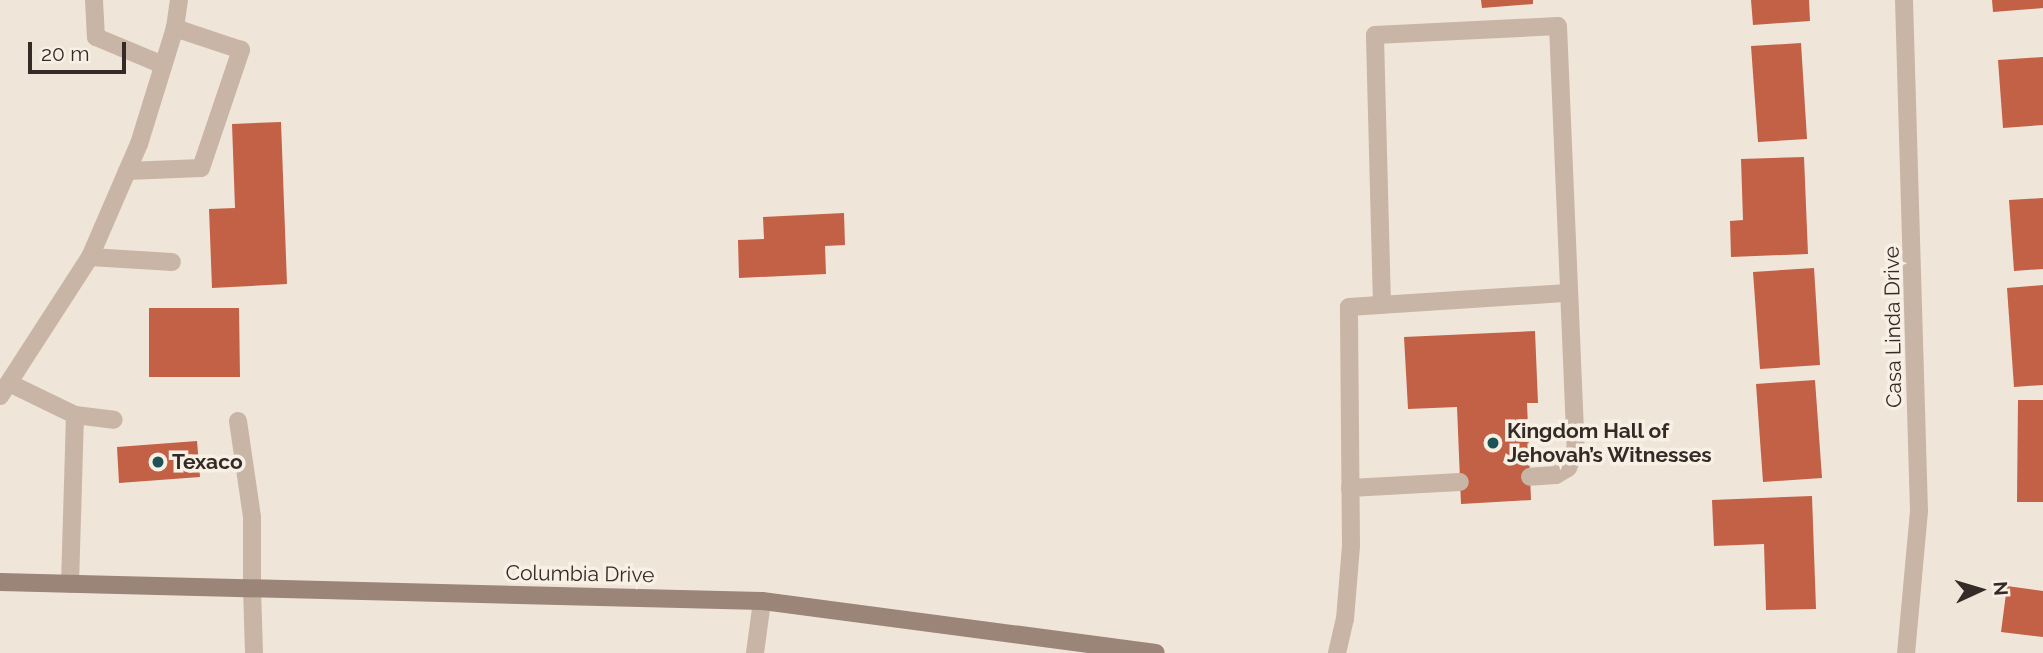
<!DOCTYPE html>
<meta charset="utf-8">
<style>
body{margin:0}
#map{position:relative;width:2043px;height:653px;overflow:hidden;background:#f0e5d9;font-family:Raleway,sans-serif}
div>[style]{position:absolute}
.building>*{inset:0;background:#c26146}
.lane>*{height:18px;margin:-9px;padding:0 9px;transform-origin:9px;border-radius:9px;background:#c8b5a6}
.street>*{height:18px;margin:-9px;padding:0 9px;transform-origin:9px;border-radius:9px;background:#c8b5a6}
.secondary>*{height:18px;margin:-9px;padding:0 9px;transform-origin:9px;border-radius:9px;background:#9b8478}
.dots>*{width:19px;height:19px;translate:-50% -50%;box-sizing:border-box;border:4px solid #f8efe5;border-radius:50%}
span{translate:-50% -50%;white-space:nowrap;text-align:center;line-height:1.15;-webkit-text-stroke:7px #f8efe5;paint-order:stroke}
.street-label{font-size:21px;color:#342b27}
.poi-label{font-size:21px;color:#342b27;font-weight:700}
.left{translate:0 -50%;text-align:left}
.north{position:absolute;left:1945px;top:555px;width:70px;height:70px;-webkit-text-stroke:5px #f8efe5;paint-order:stroke;rotate:86deg;font-size:19px;font-weight:700;line-height:28px;text-align:center;color:#342b27}
.north::after{content:'';display:block;margin:auto;width:24px;height:32px;background:#342b27;clip-path:polygon(50% 0,100% 100%,50% 72%,0 100%)}
.scale{position:absolute;left:28px;top:42px;width:98px;height:32px;box-sizing:border-box;border:4px solid #342b27;border-top:0;padding-left:9px;font-size:21px;line-height:24px;white-space:nowrap;color:#342b27;-webkit-text-stroke:5px #f8efe5;paint-order:stroke}
</style>
<div id="map">
<div class="building">
<div style="clip-path:polygon(1481px 0,1533px 0,1533px 4px,1482px 8px)"></div>
<div style="clip-path:polygon(1751px 0,1809px 0,1810px 21px,1753px 25px)"></div>
<div style="clip-path:polygon(1992px 0,2043px 0,2043px 8px,1993px 12px)"></div>
<div style="clip-path:polygon(1801px 43px,1807px 139px,1758px 142px,1751px 46px)"></div>
<div style="clip-path:polygon(2043px 57px,2043px 125px,2003px 128px,1998px 60px)"></div>
<div style="clip-path:polygon(281px 122px,287px 284px,212px 288px,209px 209px,235px 208px,232px 124px)"></div>
<div style="clip-path:polygon(1804px 157px,1808px 254px,1731px 257px,1730px 221px,1743px 220px,1741px 159px)"></div>
<div style="clip-path:polygon(2043px 198px,2043px 269px,2014px 271px,2009px 200px)"></div>
<div style="clip-path:polygon(844px 213px,845px 245px,825px 246px,826px 274px,739px 278px,738px 240px,764px 239px,763px 217px)"></div>
<div style="clip-path:polygon(1814px 268px,1820px 365px,1760px 369px,1753px 272px)"></div>
<div style="clip-path:polygon(2043px 285px,2043px 385px,2014px 387px,2007px 288px)"></div>
<div style="clip-path:polygon(149px 308px,239px 308px,240px 377px,149px 377px)"></div>
<div style="clip-path:polygon(1535px 331px,1538px 403px,1527px 403px,1531px 500px,1461px 504px,1457px 407px,1408px 409px,1404px 337px)"></div>
<div style="clip-path:polygon(1815px 380px,1822px 478px,1763px 482px,1756px 384px)"></div>
<div style="clip-path:polygon(2018px 400px,2043px 400px,2043px 502px,2017px 502px)"></div>
<div style="clip-path:polygon(197px 441px,200px 477px,119px 483px,117px 447px)"></div>
<div style="clip-path:polygon(1812px 496px,1816px 609px,1766px 610px,1764px 544px,1714px 546px,1712px 500px)"></div>
<div style="clip-path:polygon(2007px 586px,2043px 591px,2043px 637px,2001px 632px)"></div>
</div>
<div class="lane">
<div style="left:94px;top:0;width:37px;rotate:87deg"></div>
<div style="left:96px;top:37px;width:73px;rotate:22.7deg"></div>
<div style="left:127px;top:171px;width:74px;rotate:-2.3deg"></div>
<div style="left:201px;top:168px;width:125px;rotate:-71.3deg"></div>
<div style="left:241px;top:50px;width:70px;rotate:-161.6deg"></div>
<div style="left:90px;top:257px;width:82px;rotate:3.5deg"></div>
<div style="left:1382px;top:305px;width:270px;rotate:-91.5deg"></div>
<div style="left:1375px;top:35px;width:183px;rotate:-2.8deg"></div>
<div style="left:1558px;top:26px;width:421px;rotate:87.6deg"></div>
<div style="left:1576px;top:447px;width:22px;rotate:111deg"></div>
<div style="left:1568px;top:468px;width:14px;rotate:150deg"></div>
<div style="left:1556px;top:475px;width:26px;rotate:176deg"></div>
<div style="left:9px;top:383px;width:73px;rotate:25.9deg"></div>
<div style="left:75px;top:415px;width:39px;rotate:7deg"></div>
<div style="left:238px;top:421px;width:97px;rotate:81.7deg"></div>
<div style="left:252px;top:517px;width:72px;rotate:90deg"></div>
<div style="left:1350px;top:488px;width:110px;rotate:-3.1deg"></div>
<div style="left:70px;top:584px;width:169px;rotate:-88.3deg"></div>
<div style="left:1337px;top:653px;width:35px;rotate:-77deg"></div>
<div style="left:1345px;top:619px;width:73px;rotate:-85.3deg"></div>
<div style="left:1351px;top:546px;width:239px;rotate:-90.5deg"></div>
<div style="left:1349px;top:307px;width:219px;rotate:-3.7deg"></div>
</div>
<div class="street">
<div style="left:1904px;top:0;width:511px;rotate:88.32deg"></div>
<div style="left:1919px;top:511px;width:143px;rotate:95.2deg"></div>
<div style="left:0;top:396px;width:166px;rotate:-57.1deg"></div>
<div style="left:90px;top:257px;width:123px;rotate:-66.6deg"></div>
<div style="left:139px;top:144px;width:121px;rotate:-72.8deg"></div>
<div style="left:175px;top:28px;width:28px;rotate:-82deg"></div>
<div style="left:252px;top:589px;width:64px;rotate:88.2deg"></div>
<div style="left:755px;top:653px;width:52px;rotate:-82.3deg"></div>
</div>
<div class="secondary">
<div style="left:0;top:582px;width:762px;rotate:1.43deg"></div>
<div style="left:762px;top:601px;width:397px;rotate:7.5deg"></div>
</div>
<div class="dots">
<div style="left:1493px;top:443px;background:#1e5254"></div>
<div style="left:158px;top:462px;background:#1e5254"></div>
</div>
<div class="street-label">
<span style="left:1893px;top:327px;rotate:-91deg">Casa Linda Drive</span>
<span style="left:580px;top:574px;rotate:1deg">Columbia Drive</span>
</div>
<div class="poi-label">
<span class="left" style="left:1507px;top:443px">Kingdom Hall of<br>Jehovah’s Witnesses</span>
<span class="left" style="left:172px;top:462px">Texaco</span>
</div>
<div class="north">N</div>
<div class="scale">20 m</div>
</div>
